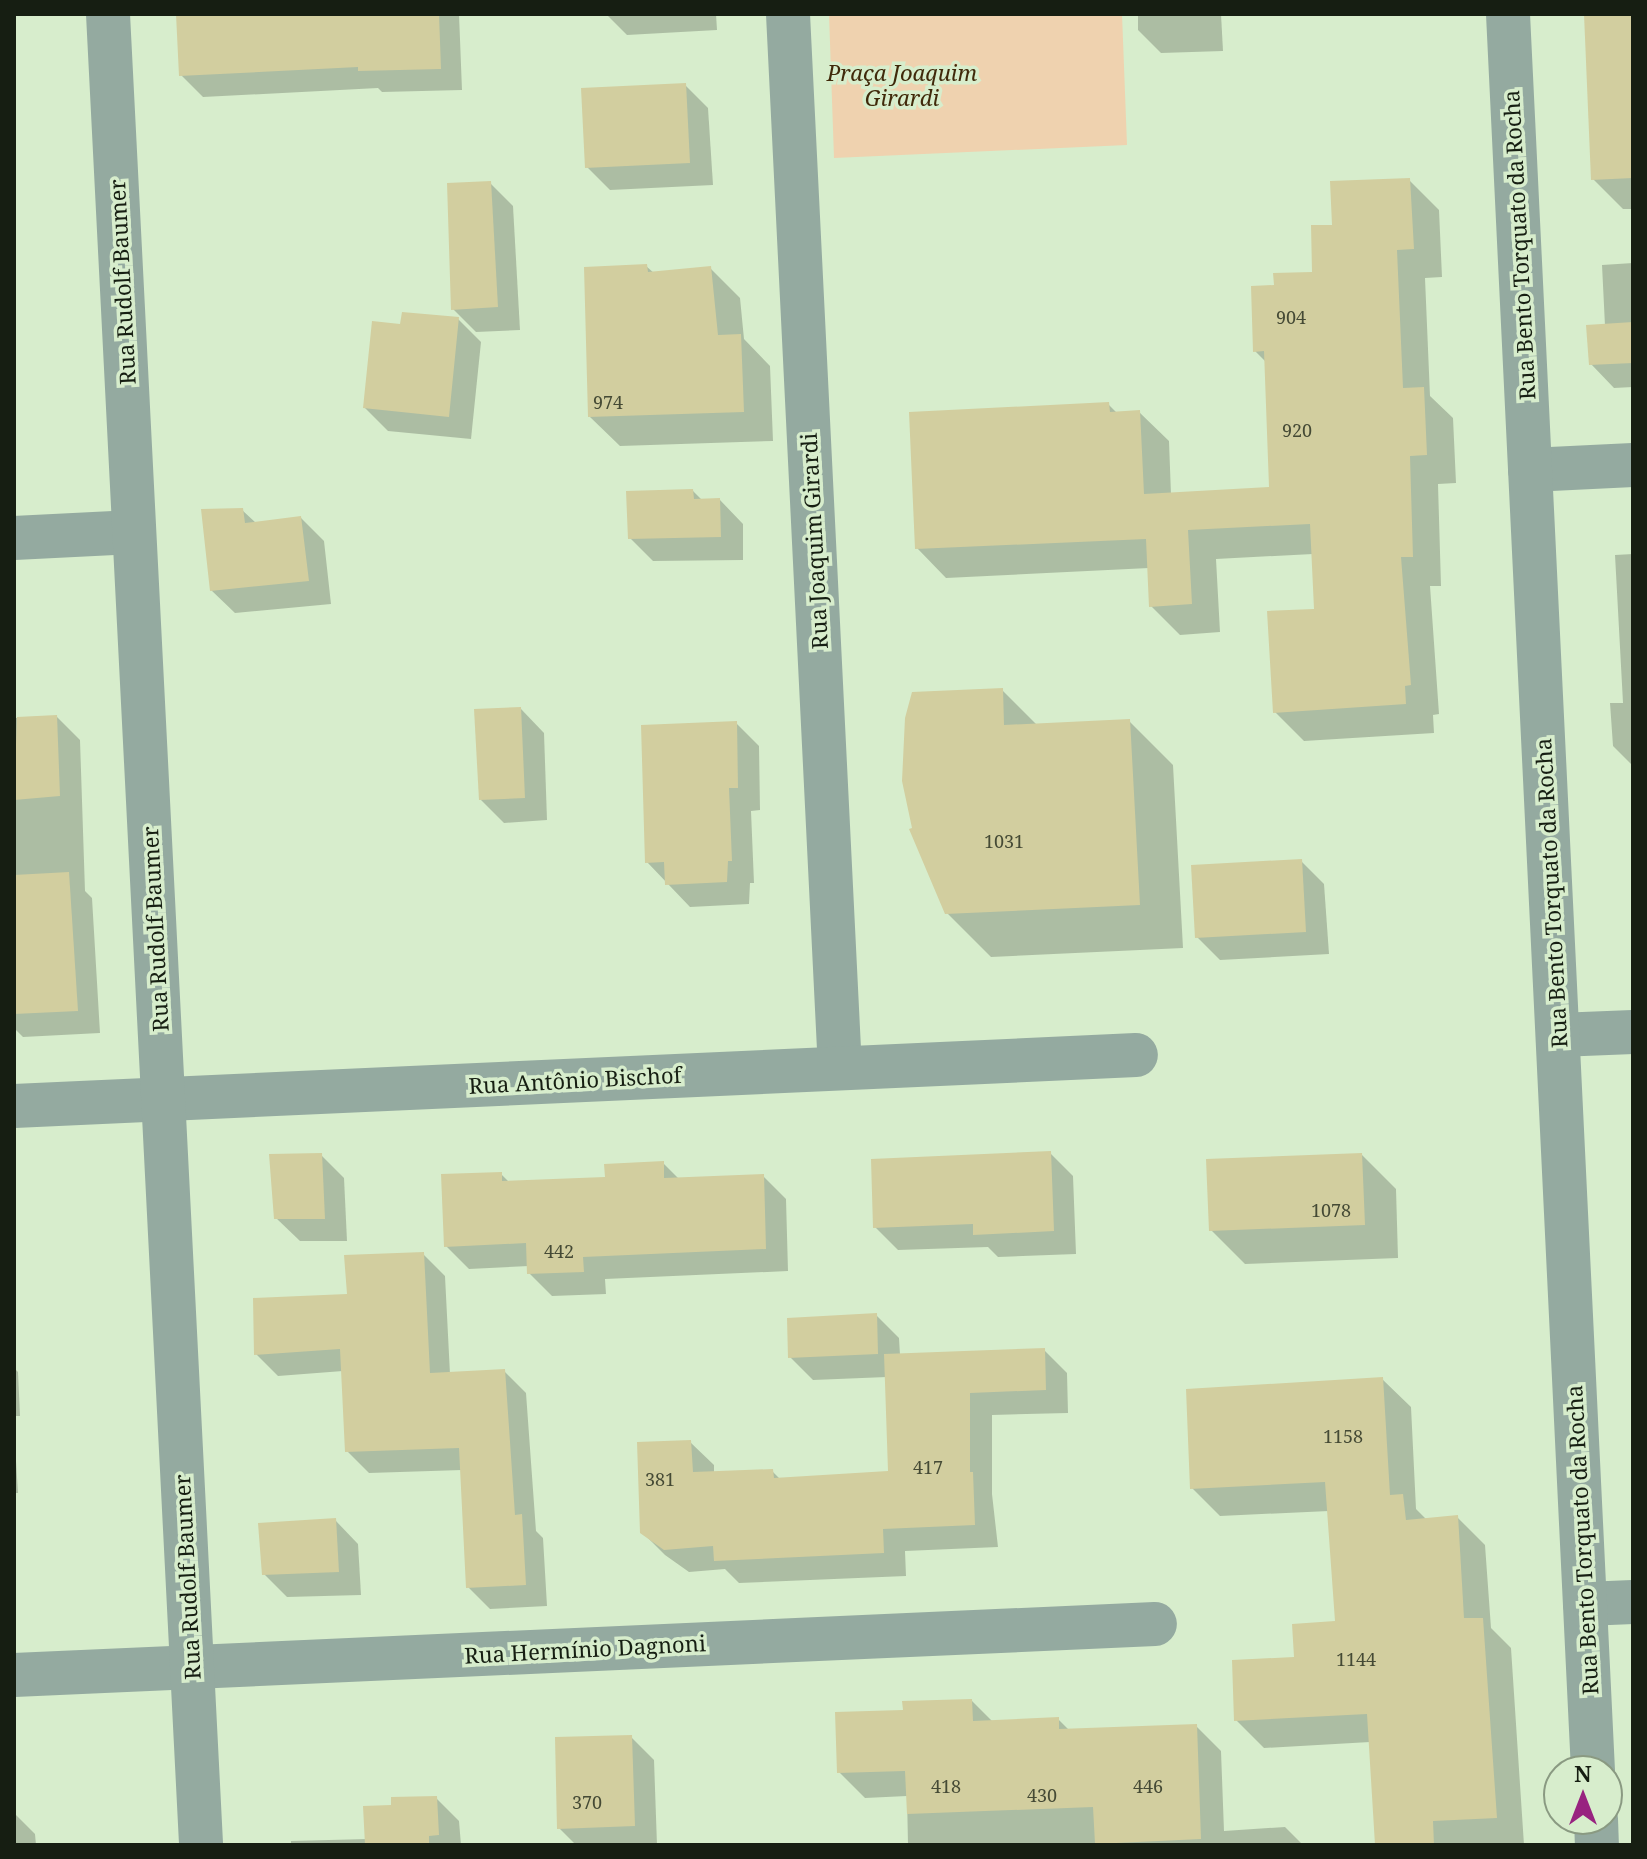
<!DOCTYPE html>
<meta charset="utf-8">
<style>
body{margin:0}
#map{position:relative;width:1647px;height:1859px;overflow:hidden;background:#d7edcc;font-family:"Noto Serif",serif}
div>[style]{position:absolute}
.green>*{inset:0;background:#efd2af}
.shadow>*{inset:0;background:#0003}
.building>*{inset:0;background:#d2ce9f}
.minor>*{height:44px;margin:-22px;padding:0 22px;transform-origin:22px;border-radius:22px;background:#94aaa0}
.tertiary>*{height:44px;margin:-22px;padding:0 22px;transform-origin:22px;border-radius:22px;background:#94aaa0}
span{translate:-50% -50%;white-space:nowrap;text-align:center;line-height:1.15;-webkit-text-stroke:7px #d7edcc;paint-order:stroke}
.number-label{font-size:18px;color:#454a35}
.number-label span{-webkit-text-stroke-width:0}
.park-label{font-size:22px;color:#40290a;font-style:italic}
.street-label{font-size:22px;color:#161e12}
.frame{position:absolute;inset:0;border:16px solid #161e12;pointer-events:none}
.north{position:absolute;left:1543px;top:1755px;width:80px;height:80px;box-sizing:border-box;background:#d7edcc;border:2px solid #8a9a82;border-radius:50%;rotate:0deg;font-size:22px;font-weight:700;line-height:32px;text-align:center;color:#161e12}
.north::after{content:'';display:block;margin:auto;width:28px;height:36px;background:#982380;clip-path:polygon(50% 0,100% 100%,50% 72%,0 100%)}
</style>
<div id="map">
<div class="green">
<div style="clip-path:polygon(829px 14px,1122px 14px,1127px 145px,834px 158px)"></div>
</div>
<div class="shadow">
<div style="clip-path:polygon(178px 14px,459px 14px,462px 90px,382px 92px,378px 88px,203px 97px,181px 75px)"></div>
<div style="clip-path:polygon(606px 14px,716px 14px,717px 30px,627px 35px)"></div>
<div style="clip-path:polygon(1138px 14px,1221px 14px,1223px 51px,1161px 53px,1138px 30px)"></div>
<div style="clip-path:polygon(1586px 14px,1633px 14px,1633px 209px,1623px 209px,1593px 179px)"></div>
<div style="clip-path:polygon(685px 85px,708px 108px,713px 185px,610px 190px,587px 167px)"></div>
<div style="clip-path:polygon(1409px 180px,1439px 210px,1442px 277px,1425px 278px,1430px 396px,1453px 418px,1456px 483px,1438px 484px,1441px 586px,1430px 586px,1439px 714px,1433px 715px,1434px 733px,1304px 741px,1275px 712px,1316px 611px,1313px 554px,1216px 559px,1220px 632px,1180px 635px,1151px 606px,1149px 568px,946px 578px,917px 548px,1108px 404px,1117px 413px,1139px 412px,1169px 441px,1171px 495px,1272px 489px,1266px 362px,1255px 351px,1276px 287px,1314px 274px,1335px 227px)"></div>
<div style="clip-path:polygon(490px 183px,513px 206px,520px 330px,476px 332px,453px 309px)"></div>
<div style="clip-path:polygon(1633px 263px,1633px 387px,1614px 388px,1591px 364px,1605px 326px,1602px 265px)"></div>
<div style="clip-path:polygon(646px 266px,655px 274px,710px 268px,740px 298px,744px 339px,770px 366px,773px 441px,620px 446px,590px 417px)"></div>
<div style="clip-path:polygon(458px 319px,481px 342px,471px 439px,388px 431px,365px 408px,402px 326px)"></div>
<div style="clip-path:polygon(693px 491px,703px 501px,720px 500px,743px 524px,743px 560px,653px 561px,630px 538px)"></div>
<div style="clip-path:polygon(242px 510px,257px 524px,301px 518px,324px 541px,331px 604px,235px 613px,211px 590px)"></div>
<div style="clip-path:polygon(1633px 554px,1633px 766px,1613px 746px,1610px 703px,1623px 703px,1615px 555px)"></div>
<div style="clip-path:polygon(1002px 690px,1038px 726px,1129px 721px,1173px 765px,1183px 948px,991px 957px,947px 913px)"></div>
<div style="clip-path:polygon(521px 709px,544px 733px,547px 820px,504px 823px,481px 800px)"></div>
<div style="clip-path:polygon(57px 717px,80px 740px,85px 891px,92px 898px,100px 1033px,23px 1037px,14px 1028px,14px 718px)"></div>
<div style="clip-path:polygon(736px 723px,759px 746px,760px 810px,751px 811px,754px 883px,750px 883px,749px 904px,690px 907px,647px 862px)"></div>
<div style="clip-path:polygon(1301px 861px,1324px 884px,1329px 954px,1220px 960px,1197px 937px)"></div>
<div style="clip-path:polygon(1050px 1153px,1073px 1176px,1076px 1254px,998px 1257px,988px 1247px,898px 1250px,875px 1227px)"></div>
<div style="clip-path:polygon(321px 1155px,344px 1178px,347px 1241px,300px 1241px,276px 1218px)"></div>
<div style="clip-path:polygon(1362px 1155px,1396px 1189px,1398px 1258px,1245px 1264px,1211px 1230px)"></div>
<div style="clip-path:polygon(663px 1163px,679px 1179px,763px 1176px,786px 1199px,788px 1271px,605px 1279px,606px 1294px,552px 1296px,529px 1273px,529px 1266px,469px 1269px,446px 1246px,501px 1174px,510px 1183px,607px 1178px)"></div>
<div style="clip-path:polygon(423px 1254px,445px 1276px,450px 1374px,504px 1371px,526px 1393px,536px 1531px,543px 1538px,547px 1606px,490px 1609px,468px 1587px,462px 1470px,369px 1473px,347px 1451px,343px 1371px,278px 1376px,256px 1354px)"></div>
<div style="clip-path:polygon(876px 1315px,899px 1338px,900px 1355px,1044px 1350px,1067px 1373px,1068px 1413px,992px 1415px,992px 1494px,998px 1547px,905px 1551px,906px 1576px,739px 1583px,725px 1569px,689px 1572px,665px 1555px,642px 1532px,690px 1442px,714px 1465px,714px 1473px,772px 1471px,781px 1480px,890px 1473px,887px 1377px,813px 1380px,790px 1357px)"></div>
<div style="clip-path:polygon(14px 1368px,18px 1372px,20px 1416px,14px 1416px)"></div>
<div style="clip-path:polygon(1382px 1379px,1411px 1407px,1416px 1509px,1427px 1520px,1457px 1517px,1485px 1545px,1491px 1628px,1511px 1648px,1524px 1845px,1376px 1845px,1370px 1742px,1264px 1748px,1236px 1720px,1337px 1623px,1329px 1511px,1220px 1516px,1192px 1488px)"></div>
<div style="clip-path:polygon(14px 1428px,18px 1493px,14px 1493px)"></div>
<div style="clip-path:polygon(335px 1520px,358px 1544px,361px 1595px,287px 1597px,264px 1574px)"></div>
<div style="clip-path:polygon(972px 1701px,993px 1722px,1058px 1719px,1069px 1730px,1196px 1726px,1221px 1751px,1224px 1831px,1285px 1827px,1303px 1845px,908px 1845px,907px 1796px,865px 1798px,839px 1772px,905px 1712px)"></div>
<div style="clip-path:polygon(631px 1737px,654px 1760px,657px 1845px,576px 1845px,559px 1828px)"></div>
<div style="clip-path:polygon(436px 1798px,459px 1821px,461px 1845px,291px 1845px,291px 1841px,367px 1839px,393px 1807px)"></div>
<div style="clip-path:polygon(14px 1813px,35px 1834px,36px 1845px,14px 1845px)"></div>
</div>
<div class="building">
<div style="clip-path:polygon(176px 14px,439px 14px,441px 69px,358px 71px,358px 67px,179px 76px)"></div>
<div style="clip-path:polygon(1584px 14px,1633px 14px,1633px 178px,1591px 180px)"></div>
<div style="clip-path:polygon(686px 83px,690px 163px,585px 168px,581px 88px)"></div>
<div style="clip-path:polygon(1410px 178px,1414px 249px,1397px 250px,1403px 388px,1424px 387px,1427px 455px,1410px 456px,1413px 557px,1401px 557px,1411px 685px,1405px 686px,1406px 704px,1273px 713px,1267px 611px,1314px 609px,1310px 524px,1188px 530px,1192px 604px,1149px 607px,1146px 539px,915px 549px,909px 412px,1109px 402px,1110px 412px,1140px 410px,1144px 494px,1269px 487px,1264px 351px,1253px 352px,1251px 286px,1274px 285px,1273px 273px,1312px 272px,1311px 225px,1332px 225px,1330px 181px)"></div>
<div style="clip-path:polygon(491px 181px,498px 307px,451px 310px,447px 183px)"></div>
<div style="clip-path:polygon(647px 264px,648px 272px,711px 266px,718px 335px,741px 334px,744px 412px,588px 417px,584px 267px)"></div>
<div style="clip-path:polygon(402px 312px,459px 317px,449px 417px,363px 408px,372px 321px,400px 324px)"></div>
<div style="clip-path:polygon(1633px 322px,1633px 363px,1589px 365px,1586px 325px)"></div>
<div style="clip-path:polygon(693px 489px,694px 499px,720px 498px,721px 537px,628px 539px,626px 491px)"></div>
<div style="clip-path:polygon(243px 508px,245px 523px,301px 516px,309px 581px,210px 591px,201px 509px)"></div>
<div style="clip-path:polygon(1003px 688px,1004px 725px,1130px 719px,1140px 905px,945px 914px,909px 829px,912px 828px,902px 781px,905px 718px,912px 692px)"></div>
<div style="clip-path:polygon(521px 707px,525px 798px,479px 800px,474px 709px)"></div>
<div style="clip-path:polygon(57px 715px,60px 796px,14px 800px,17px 717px)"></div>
<div style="clip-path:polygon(737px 721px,738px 788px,729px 788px,732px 861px,728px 861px,727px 882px,665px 885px,664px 862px,645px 863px,641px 725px)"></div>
<div style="clip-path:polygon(1302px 859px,1306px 932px,1195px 938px,1191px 865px)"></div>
<div style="clip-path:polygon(69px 872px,78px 1011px,14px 1014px,14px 875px)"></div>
<div style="clip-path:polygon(1051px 1151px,1054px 1231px,973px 1235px,973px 1224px,873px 1228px,871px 1159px)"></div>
<div style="clip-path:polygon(322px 1153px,325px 1219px,274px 1219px,269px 1154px)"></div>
<div style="clip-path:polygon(1362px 1153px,1365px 1225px,1209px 1231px,1206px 1159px)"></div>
<div style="clip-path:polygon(664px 1161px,664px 1178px,764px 1174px,766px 1249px,583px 1257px,584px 1272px,527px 1274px,526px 1243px,444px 1247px,441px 1174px,502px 1172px,502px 1181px,605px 1177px,604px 1164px)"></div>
<div style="clip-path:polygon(424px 1252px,430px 1373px,505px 1369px,515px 1515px,522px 1514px,526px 1585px,466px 1588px,459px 1448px,345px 1452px,340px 1349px,254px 1355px,253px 1298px,347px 1294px,344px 1255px)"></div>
<div style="clip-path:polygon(877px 1313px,878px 1354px,788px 1358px,787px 1318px)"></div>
<div style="clip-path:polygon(1045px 1348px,1046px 1390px,970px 1393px,970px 1472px,973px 1472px,975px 1525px,883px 1529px,884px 1553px,714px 1561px,713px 1546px,664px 1550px,640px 1533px,637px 1442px,691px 1440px,693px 1472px,773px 1469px,774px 1478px,888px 1471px,884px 1354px)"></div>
<div style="clip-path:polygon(1383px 1377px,1390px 1495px,1403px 1494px,1406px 1520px,1458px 1515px,1464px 1618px,1483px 1618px,1497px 1818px,1433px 1821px,1434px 1845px,1375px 1845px,1367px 1714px,1234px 1721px,1232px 1660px,1294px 1657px,1292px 1624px,1335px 1621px,1325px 1482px,1190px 1489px,1186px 1389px)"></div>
<div style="clip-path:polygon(336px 1518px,339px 1572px,262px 1575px,258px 1523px)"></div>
<div style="clip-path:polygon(972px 1699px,973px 1721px,1059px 1717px,1059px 1729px,1197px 1724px,1201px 1839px,1095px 1844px,1093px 1807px,907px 1814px,905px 1771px,837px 1773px,835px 1712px,903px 1710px,902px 1701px)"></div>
<div style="clip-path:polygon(632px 1735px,635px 1826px,557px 1829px,555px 1737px)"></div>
<div style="clip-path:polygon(437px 1796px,439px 1835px,429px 1836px,429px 1845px,365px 1845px,363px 1806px,391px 1805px,391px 1797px)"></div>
</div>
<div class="minor">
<div style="left:788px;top:14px;width:1055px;rotate:87.18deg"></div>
<div style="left:1530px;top:470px;width:103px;rotate:-2.8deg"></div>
<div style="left:14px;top:538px;width:120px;rotate:-2.9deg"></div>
<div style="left:1558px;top:1035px;width:75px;rotate:-2.3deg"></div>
<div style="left:14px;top:1106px;width:1123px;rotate:-2.6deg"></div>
<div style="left:1585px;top:1604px;width:48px;rotate:-2.4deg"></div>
<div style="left:14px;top:1675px;width:1142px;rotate:-2.56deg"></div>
</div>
<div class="tertiary">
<div style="left:108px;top:14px;width:1833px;rotate:87.09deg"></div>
<div style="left:1508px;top:14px;width:1759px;rotate:87.23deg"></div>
<div style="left:1596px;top:1819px;width:26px;rotate:88deg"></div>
</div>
<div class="number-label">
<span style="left:1291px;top:317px">904</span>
<span style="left:608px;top:402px">974</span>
<span style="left:1297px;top:430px">920</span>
<span style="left:1004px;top:841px">1031</span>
<span style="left:1331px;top:1210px">1078</span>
<span style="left:559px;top:1251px">442</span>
<span style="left:1343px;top:1436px">1158</span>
<span style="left:928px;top:1467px">417</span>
<span style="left:660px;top:1479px">381</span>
<span style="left:1356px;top:1659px">1144</span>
<span style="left:946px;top:1786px">418</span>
<span style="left:1148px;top:1786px">446</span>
<span style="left:1042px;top:1795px">430</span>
<span style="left:587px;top:1802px">370</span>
</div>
<div class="park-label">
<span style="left:902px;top:85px">Praça Joaquim<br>Girardi</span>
</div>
<div class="street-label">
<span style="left:1519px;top:245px;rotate:-93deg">Rua Bento Torquato da Rocha</span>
<span style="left:122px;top:282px;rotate:-93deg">Rua Rudolf Baumer</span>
<span style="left:814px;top:541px;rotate:-93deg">Rua Joaquim Girardi</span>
<span style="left:1551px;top:893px;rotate:-93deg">Rua Bento Torquato da Rocha</span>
<span style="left:155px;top:929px;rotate:-93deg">Rua Rudolf Baumer</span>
<span style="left:575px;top:1080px;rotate:-3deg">Rua Antônio Bischof</span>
<span style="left:1582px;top:1540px;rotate:-93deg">Rua Bento Torquato da Rocha</span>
<span style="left:187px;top:1577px;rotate:-93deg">Rua Rudolf Baumer</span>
<span style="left:585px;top:1649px;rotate:-3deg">Rua Hermínio Dagnoni</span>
</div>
<div class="frame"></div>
<div class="north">N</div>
</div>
